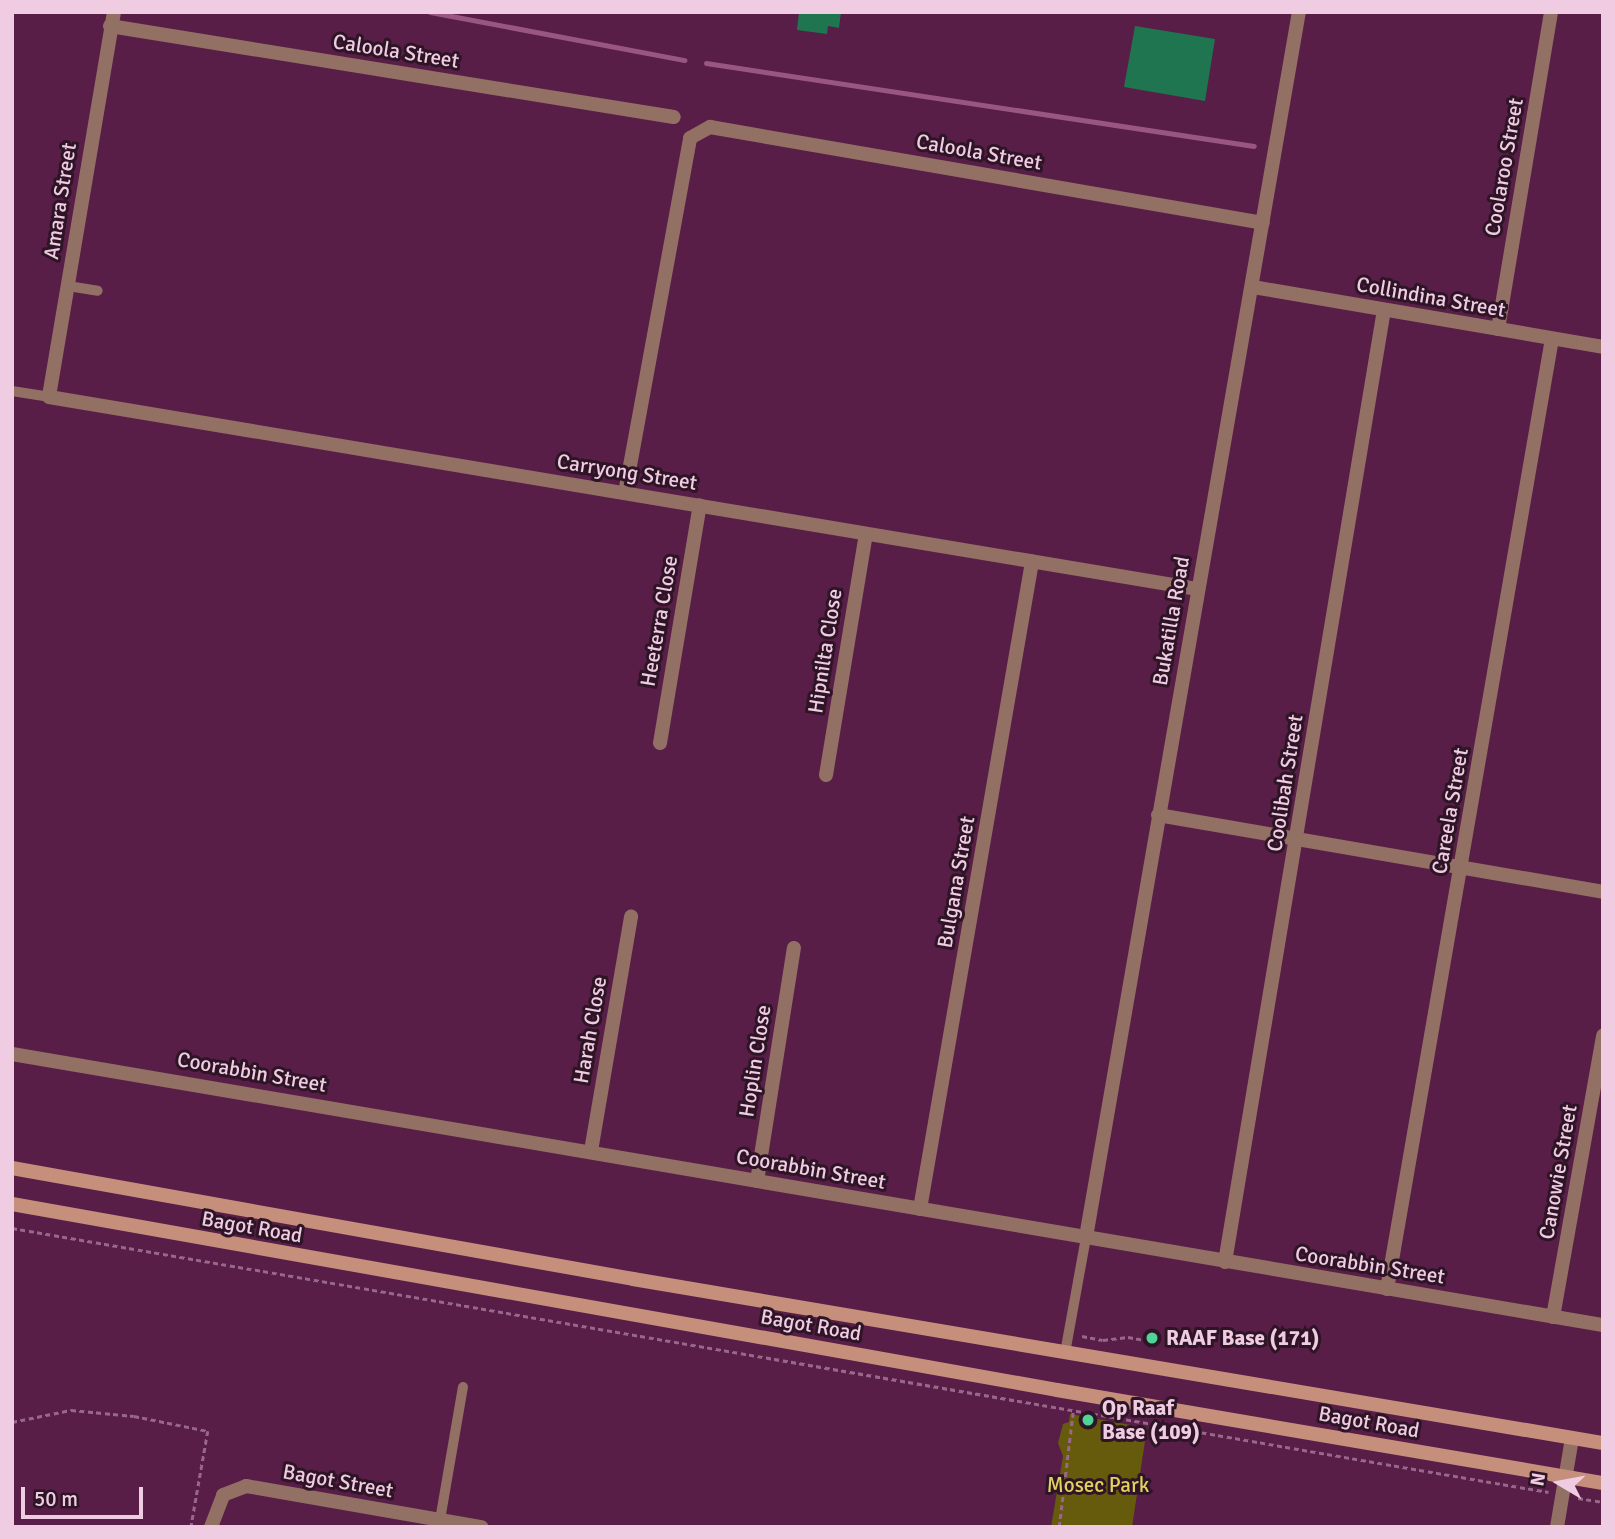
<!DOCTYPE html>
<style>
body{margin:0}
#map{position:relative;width:1615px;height:1539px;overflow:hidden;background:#581e47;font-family:Signika,sans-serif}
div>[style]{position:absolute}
.green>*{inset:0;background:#665b0d}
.stream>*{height:5px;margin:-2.5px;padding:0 2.5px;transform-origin:2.5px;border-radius:2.5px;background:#995683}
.building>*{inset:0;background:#1f7550}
.path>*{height:2.5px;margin-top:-1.25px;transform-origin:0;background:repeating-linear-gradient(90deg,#986789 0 5px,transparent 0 8.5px)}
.service>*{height:10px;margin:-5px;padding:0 5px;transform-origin:5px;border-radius:5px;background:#937064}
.minor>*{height:14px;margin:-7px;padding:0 7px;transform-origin:7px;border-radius:7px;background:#937064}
.secondary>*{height:14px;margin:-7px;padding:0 7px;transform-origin:7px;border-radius:7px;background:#c68f7c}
.dots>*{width:19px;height:19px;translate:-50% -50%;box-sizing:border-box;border:4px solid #2e1526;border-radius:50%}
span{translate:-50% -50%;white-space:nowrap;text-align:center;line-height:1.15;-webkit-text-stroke:6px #2e1526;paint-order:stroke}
.street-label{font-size:21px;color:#f0cce3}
.poi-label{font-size:21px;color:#f0cce3;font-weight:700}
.left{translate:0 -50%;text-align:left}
.park-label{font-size:21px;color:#e3d15e}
.frame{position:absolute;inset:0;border:14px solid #f0cce3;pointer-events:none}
.north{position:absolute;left:1524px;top:1448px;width:70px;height:70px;-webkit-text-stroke:5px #2e1526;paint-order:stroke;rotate:280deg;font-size:19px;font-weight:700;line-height:28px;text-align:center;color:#f0cce3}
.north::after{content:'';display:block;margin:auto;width:24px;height:32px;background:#f0cce3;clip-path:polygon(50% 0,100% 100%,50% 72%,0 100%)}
.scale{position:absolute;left:21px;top:1487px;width:122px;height:32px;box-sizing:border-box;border:4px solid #f0cce3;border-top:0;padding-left:9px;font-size:21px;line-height:24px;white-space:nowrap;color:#f0cce3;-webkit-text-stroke:5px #2e1526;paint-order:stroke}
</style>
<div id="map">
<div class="green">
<div style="clip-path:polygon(1070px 1414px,1147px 1428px,1132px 1527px,1051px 1527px,1063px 1456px,1058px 1443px,1063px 1424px,1069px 1422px)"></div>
</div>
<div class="stream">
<div style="left:430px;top:12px;width:259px;rotate:10.7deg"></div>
<div style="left:706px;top:63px;width:554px;rotate:8.61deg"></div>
</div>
<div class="building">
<div style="clip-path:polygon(799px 12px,841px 12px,839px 28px,828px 26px,827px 34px,797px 30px)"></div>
<div style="clip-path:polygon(1135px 26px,1215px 39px,1205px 101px,1124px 87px)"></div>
</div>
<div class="path">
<div style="left:12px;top:1228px;width:1559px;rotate:9.75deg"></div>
<div style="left:1082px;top:1336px;width:21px;rotate:11deg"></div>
<div style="left:1103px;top:1340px;width:25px;rotate:-7deg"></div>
<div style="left:1128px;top:1337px;width:28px;rotate:10deg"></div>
<div style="left:12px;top:1422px;width:60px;rotate:-11.5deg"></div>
<div style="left:71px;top:1410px;width:63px;rotate:5.4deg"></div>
<div style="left:134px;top:1416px;width:76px;rotate:11.5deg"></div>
<div style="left:208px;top:1431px;width:97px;rotate:100deg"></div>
<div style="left:1578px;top:1498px;width:25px;rotate:9deg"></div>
<div style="left:1059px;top:1527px;width:117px;rotate:-83.1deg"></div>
</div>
<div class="service">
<div style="left:68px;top:286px;width:30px;rotate:9deg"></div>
<div style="left:12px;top:391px;width:37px;rotate:9deg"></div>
<div style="left:1065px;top:1353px;width:118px;rotate:-79.7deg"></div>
<div style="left:440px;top:1520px;width:135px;rotate:-80.2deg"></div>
</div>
<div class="minor">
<div style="left:114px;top:12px;width:390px;rotate:99.6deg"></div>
<div style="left:49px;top:397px;width:1165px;rotate:9.49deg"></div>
<div style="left:110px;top:26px;width:571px;rotate:9.17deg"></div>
<div style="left:1253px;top:287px;width:355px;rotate:9.7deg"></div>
<div style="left:1498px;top:329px;width:321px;rotate:-80.5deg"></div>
<div style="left:625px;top:493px;width:361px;rotate:-79.6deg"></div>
<div style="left:690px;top:138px;width:23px;rotate:-29deg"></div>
<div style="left:710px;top:127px;width:561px;rotate:9.85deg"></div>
<div style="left:660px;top:743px;width:241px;rotate:-80.5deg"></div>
<div style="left:826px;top:775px;width:244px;rotate:-80.6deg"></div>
<div style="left:1158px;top:815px;width:452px;rotate:9.8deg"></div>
<div style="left:12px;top:1054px;width:1614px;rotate:9.67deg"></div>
<div style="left:591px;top:1151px;width:238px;rotate:-80.3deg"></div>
<div style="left:757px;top:1181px;width:236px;rotate:-81deg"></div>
<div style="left:920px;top:1209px;width:657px;rotate:-80.18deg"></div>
<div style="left:1086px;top:1237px;width:1243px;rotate:-80.14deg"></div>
<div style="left:1225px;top:1262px;width:965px;rotate:-80.52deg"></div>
<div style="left:1387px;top:1289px;width:964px;rotate:-80.15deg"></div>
<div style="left:1553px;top:1317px;width:286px;rotate:-79.9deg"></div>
<div style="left:211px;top:1527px;width:34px;rotate:-69deg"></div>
<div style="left:223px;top:1495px;width:25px;rotate:-21deg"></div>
<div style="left:246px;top:1486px;width:239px;rotate:9.9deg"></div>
<div style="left:1557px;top:1527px;width:90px;rotate:-80.4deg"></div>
</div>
<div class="secondary">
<div style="left:12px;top:1168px;width:631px;rotate:10.13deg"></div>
<div style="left:633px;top:1279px;width:984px;rotate:9.6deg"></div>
<div style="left:12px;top:1204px;width:1061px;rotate:10.09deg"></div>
<div style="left:1057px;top:1390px;width:554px;rotate:9.67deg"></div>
</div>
<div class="dots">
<div style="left:1152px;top:1338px;background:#50d398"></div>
<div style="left:1088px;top:1420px;background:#50d398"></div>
</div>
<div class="street-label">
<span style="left:396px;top:51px;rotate:9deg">Caloola Street</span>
<span style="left:979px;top:152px;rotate:10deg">Caloola Street</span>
<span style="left:1504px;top:167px;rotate:-80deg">Coolaroo Street</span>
<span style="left:60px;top:201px;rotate:-81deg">Amara Street</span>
<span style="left:1431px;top:297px;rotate:10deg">Collindina Street</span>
<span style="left:627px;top:472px;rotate:9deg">Carryong Street</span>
<span style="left:659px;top:621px;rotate:-80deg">Heeterra Close</span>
<span style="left:1171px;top:621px;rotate:-80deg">Bukatilla Road</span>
<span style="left:825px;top:651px;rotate:-81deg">Hipnilta Close</span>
<span style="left:1285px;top:783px;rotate:-81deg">Coolibah Street</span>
<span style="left:1450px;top:811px;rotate:-80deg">Careela Street</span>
<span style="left:956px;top:882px;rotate:-80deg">Bulgana Street</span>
<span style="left:590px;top:1030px;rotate:-80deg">Harah Close</span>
<span style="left:755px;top:1061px;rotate:-81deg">Hoplin Close</span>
<span style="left:252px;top:1072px;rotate:10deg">Coorabbin Street</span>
<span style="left:811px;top:1169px;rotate:10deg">Coorabbin Street</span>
<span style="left:1558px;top:1172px;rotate:-80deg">Canowie Street</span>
<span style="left:252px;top:1227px;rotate:10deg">Bagot Road</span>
<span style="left:1370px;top:1265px;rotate:9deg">Coorabbin Street</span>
<span style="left:811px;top:1325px;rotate:10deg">Bagot Road</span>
<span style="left:1369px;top:1422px;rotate:10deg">Bagot Road</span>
<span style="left:338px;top:1481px;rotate:10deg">Bagot Street</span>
</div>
<div class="poi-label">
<span class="left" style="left:1166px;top:1338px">RAAF Base (171)</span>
<span class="left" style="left:1102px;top:1420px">Op Raaf<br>Base (109)</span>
</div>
<div class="park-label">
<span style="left:1098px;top:1485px">Mosec Park</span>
</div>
<div class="frame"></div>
<div class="north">N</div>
<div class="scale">50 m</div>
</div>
